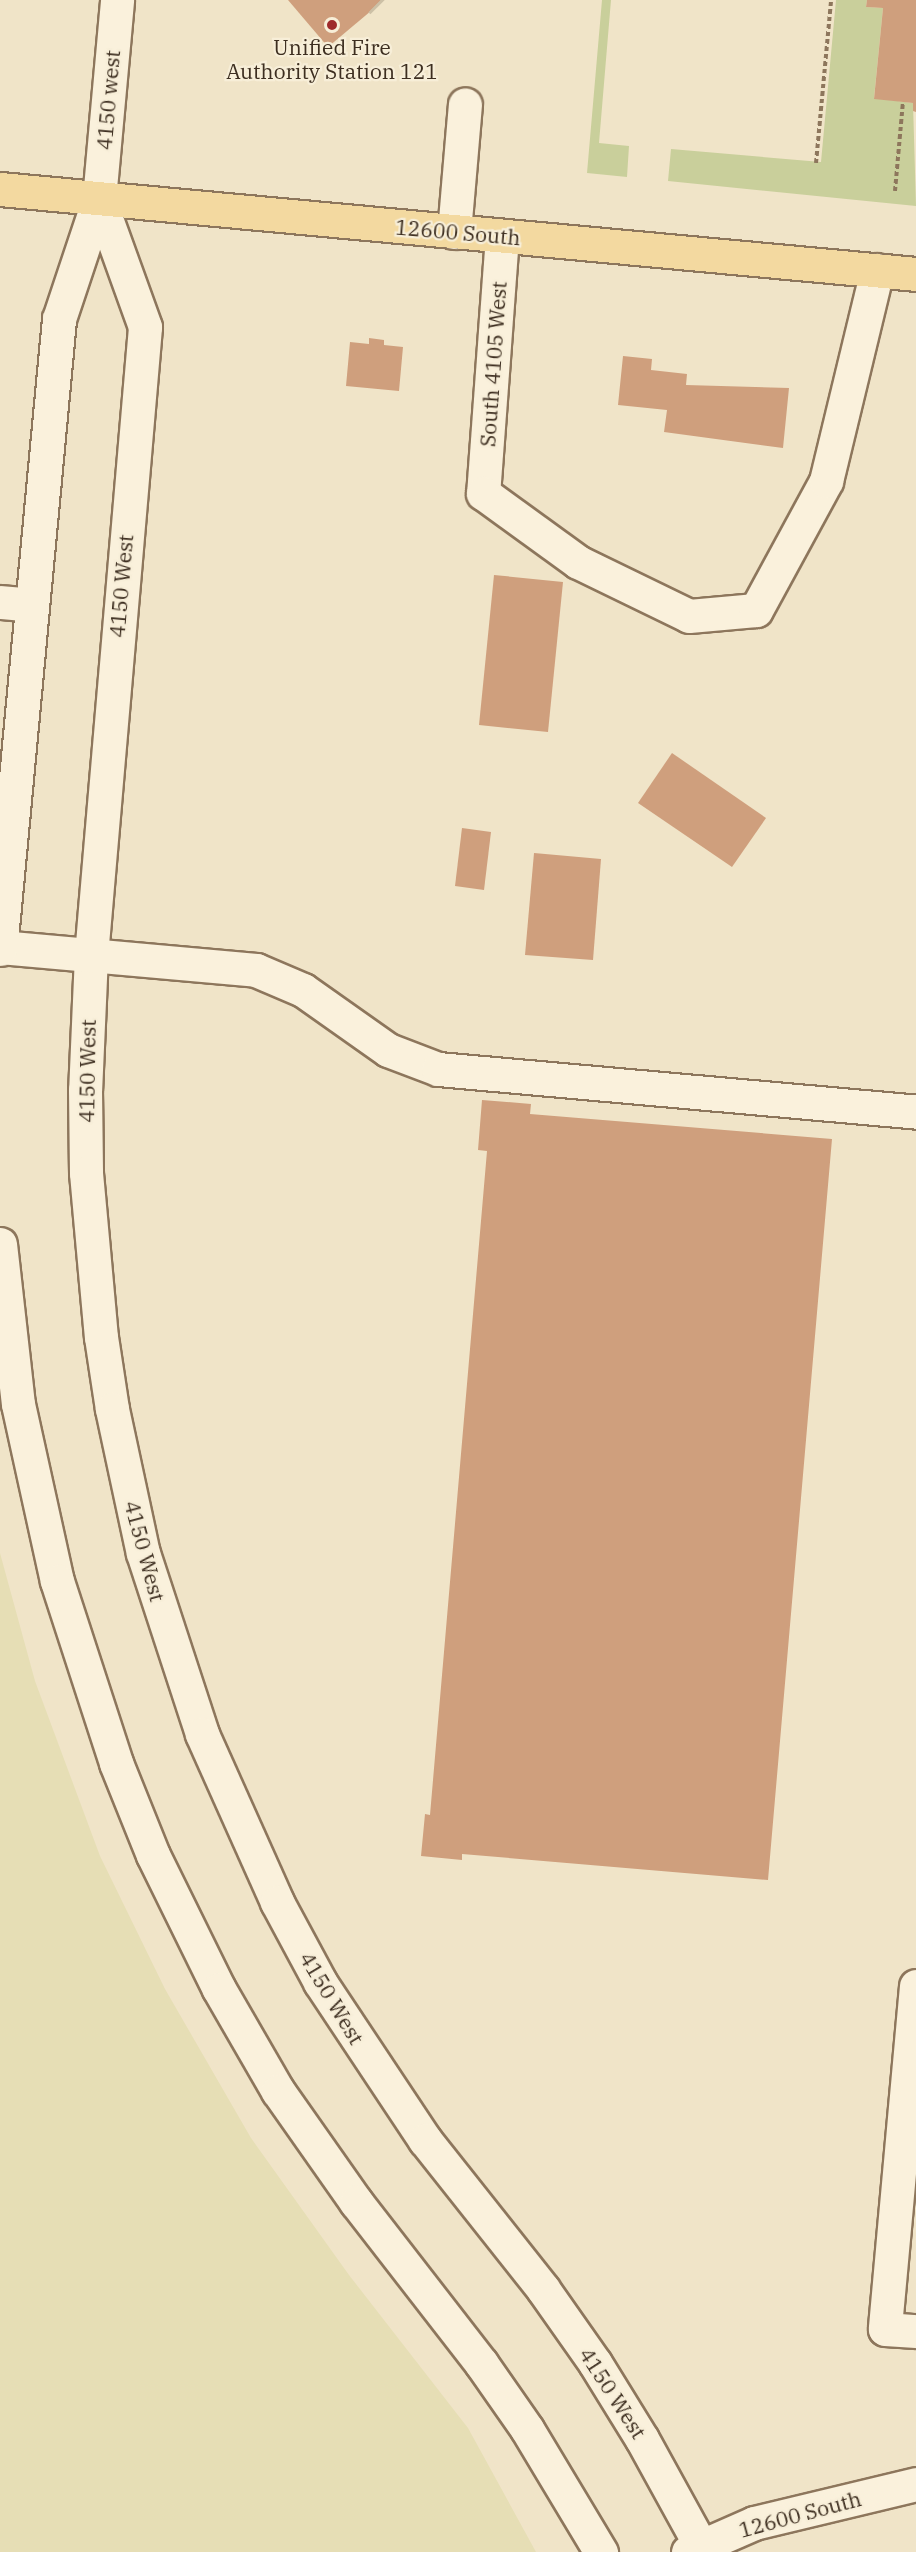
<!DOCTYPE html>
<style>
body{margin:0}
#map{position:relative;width:916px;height:2552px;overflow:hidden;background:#f0e4c8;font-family:"IBM Plex Serif",serif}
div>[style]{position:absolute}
.farmland>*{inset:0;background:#e6deb5}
.green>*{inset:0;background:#c9cf9b}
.building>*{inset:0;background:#cf9f7d}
.minor-tunnel>*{height:33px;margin-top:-16.5px;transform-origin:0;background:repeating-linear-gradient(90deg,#ccc0a6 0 33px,transparent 0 49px)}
.path>*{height:4px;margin-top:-2px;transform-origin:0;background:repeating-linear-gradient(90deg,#8d765c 0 4.5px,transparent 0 7.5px)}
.roads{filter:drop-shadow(2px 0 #8d765c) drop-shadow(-2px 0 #8d765c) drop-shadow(0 2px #8d765c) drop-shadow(0 -2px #8d765c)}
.minor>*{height:33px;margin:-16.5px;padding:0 16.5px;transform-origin:16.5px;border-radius:16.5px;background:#faf1dc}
.major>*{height:33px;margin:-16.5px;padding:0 16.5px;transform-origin:16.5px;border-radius:16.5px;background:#f3d9a0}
.dots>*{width:16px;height:16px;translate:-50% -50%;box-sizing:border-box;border:3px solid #f7eed8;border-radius:50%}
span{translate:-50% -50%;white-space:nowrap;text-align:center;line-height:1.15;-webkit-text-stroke:4.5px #f7eed8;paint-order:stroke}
.poi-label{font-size:21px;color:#3d2e20}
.street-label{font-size:21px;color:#3d2e20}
</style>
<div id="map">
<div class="farmland">
<div style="clip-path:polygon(0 1553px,35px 1681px,100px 1856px,165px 1989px,251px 2138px,349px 2275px,468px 2428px,536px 2552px,0 2552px)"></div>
</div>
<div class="green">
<div style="clip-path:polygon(602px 0,611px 0,599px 143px,629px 146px,627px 177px,587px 173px)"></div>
<div style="clip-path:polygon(836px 0,867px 0,866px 7px,883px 8px,874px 98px,913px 103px,916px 206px,668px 181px,671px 149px,821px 162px)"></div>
</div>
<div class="building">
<div style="clip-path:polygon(288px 0,384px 0,328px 47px)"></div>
<div style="clip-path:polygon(867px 0,916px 0,916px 112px,913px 111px,913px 103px,874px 99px,883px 8px,866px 7px)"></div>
<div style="clip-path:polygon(369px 338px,384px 340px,384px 345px,403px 347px,399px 391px,346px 386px,350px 342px,369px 344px)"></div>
<div style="clip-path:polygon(623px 356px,652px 359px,651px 370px,687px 374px,686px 385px,789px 388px,783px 448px,664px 432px,667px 410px,618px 405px)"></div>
<div style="clip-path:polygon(494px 575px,563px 582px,548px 732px,479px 725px)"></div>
<div style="clip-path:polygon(672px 753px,766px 818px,732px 867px,638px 803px)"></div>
<div style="clip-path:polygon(462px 828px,491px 832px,484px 890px,455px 886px)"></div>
<div style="clip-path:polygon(534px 853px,601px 859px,593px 960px,525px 955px)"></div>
<div style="clip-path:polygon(482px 1100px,531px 1104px,530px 1114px,832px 1139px,768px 1880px,462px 1854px,462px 1860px,421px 1856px,425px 1814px,430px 1815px,487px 1151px,478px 1150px)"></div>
</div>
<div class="minor-tunnel">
<div style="left:380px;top:0;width:3px;rotate:45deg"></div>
</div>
<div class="path">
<div style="left:816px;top:163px;width:164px;rotate:-84.7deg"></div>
<div style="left:895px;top:191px;width:89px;rotate:-84.9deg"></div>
</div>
<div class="roads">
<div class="minor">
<div style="left:99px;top:199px;width:136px;rotate:70.2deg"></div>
<div style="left:145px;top:327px;width:630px;rotate:94.91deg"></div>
<div style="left:91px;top:955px;width:135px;rotate:92.5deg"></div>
<div style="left:85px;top:1090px;width:83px;rotate:89.3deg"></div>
<div style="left:86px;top:1173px;width:165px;rotate:84.8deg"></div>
<div style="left:101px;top:1337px;width:73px;rotate:81.3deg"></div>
<div style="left:112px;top:1409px;width:147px;rotate:77.9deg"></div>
<div style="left:143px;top:1553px;width:190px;rotate:71.9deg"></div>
<div style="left:202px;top:1734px;width:184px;rotate:65.9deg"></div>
<div style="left:277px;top:1902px;width:91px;rotate:61.7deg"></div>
<div style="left:320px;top:1982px;width:190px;rotate:56.4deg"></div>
<div style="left:425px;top:2140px;width:190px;rotate:51.6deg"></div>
<div style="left:543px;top:2289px;width:90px;rotate:54.9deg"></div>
<div style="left:595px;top:2363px;width:89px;rotate:58.3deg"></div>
<div style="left:642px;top:2439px;width:129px;rotate:61.2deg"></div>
<div style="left:454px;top:232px;width:128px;rotate:-85.1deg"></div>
<div style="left:502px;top:236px;width:258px;rotate:94.2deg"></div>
<div style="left:483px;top:493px;width:117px;rotate:36deg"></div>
<div style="left:578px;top:562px;width:123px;rotate:25.9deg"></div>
<div style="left:689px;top:616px;width:67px;rotate:-5.1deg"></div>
<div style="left:756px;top:610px;width:147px;rotate:-61.5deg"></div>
<div style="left:826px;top:481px;width:217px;rotate:-76.4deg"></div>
<div style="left:0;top:602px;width:32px;rotate:5deg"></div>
<div style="left:0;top:947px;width:257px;rotate:5.1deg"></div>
<div style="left:256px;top:970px;width:51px;rotate:23.1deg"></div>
<div style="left:303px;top:990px;width:104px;rotate:35.2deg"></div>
<div style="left:388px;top:1050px;width:53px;rotate:20.8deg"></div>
<div style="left:438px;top:1069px;width:480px;rotate:5.1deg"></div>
<div style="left:0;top:949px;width:633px;rotate:-84.65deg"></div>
<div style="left:59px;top:319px;width:126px;rotate:-71.6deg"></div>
<div style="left:99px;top:199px;width:200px;rotate:-84.8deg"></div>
<div style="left:0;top:1244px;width:161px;rotate:83.6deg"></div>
<div style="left:18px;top:1404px;width:181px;rotate:77.6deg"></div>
<div style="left:57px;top:1581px;width:191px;rotate:72deg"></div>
<div style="left:116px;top:1763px;width:99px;rotate:68.1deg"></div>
<div style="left:153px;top:1855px;width:149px;rotate:63.8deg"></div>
<div style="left:219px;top:1989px;width:118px;rotate:60deg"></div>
<div style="left:278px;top:2091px;width:136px;rotate:54.9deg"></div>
<div style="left:356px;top:2202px;width:204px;rotate:52.2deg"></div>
<div style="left:481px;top:2363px;width:80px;rotate:55.1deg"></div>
<div style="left:527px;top:2429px;width:144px;rotate:59deg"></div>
<div style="left:916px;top:1986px;width:344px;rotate:95.2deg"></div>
<div style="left:885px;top:2329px;width:31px;rotate:4deg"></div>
<div style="left:688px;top:2552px;width:72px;rotate:-23.7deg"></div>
<div style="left:754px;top:2523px;width:167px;rotate:-13.5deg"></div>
</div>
<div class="major">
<div style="left:0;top:189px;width:920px;rotate:5.3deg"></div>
</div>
</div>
<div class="dots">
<div style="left:332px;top:25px;background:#9e2a2b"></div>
</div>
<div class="poi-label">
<span style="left:332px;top:59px">Unified Fire<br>Authority Station 121</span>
</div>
<div class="street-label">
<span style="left:108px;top:100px;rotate:-85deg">4150 west</span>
<span style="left:458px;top:232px;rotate:5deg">12600 South</span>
<span style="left:493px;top:364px;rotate:-86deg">South 4105 West</span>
<span style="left:121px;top:586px;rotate:-85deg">4150 West</span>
<span style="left:87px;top:1071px;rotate:-89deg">4150 West</span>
<span style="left:145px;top:1551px;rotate:75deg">4150 West</span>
<span style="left:332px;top:1998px;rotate:59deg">4150 West</span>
<span style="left:613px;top:2393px;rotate:57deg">4150 West</span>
<span style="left:800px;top:2514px;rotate:-15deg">12600 South</span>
</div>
</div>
